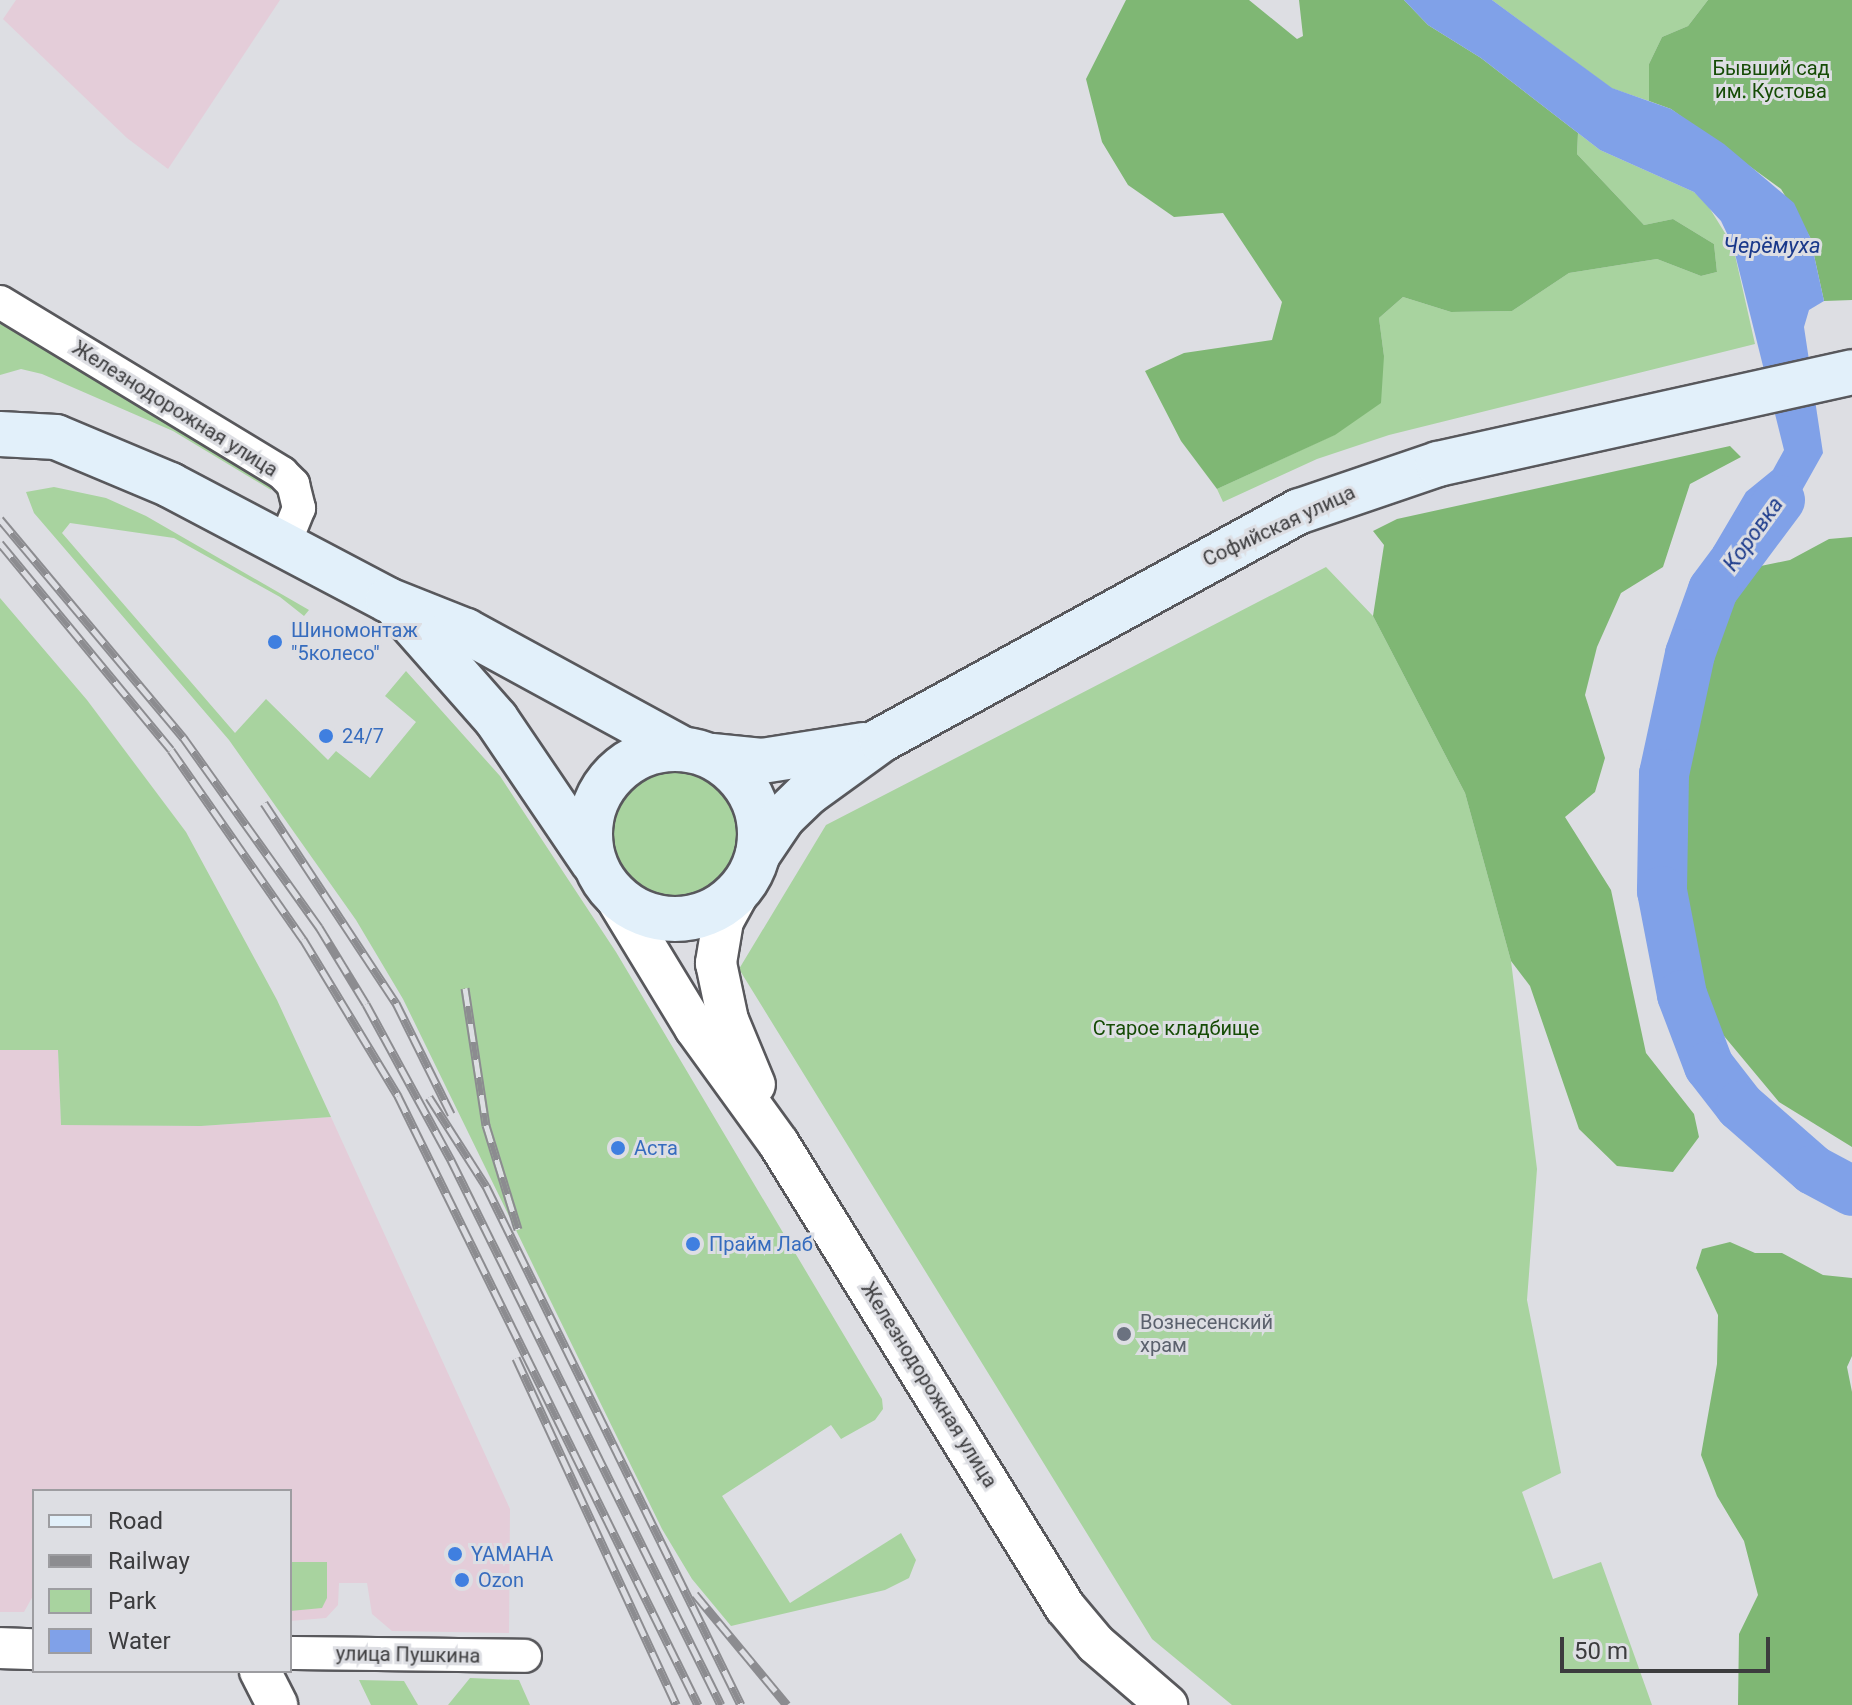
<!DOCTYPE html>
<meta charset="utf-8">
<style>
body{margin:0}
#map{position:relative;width:1852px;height:1705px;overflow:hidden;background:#dddee3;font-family:Roboto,sans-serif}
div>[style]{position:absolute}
.commercial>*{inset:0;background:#e4cdd9}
.green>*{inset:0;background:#a8d39f}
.round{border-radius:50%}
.forest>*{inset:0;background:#7fb774}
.water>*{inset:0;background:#80a1e8}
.river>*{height:50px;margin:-25px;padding:0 25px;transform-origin:25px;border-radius:25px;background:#80a1e8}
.roads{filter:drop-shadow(2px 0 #58585c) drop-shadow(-2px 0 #58585c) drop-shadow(0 2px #58585c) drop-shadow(0 -2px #58585c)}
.minor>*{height:32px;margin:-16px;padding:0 16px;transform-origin:16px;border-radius:16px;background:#fff}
.tertiary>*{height:40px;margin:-20px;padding:0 20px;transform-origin:20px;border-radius:20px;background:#fff}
.secondary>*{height:44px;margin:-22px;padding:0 22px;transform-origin:22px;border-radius:22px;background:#e2f0fa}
.secondary>.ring{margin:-22px;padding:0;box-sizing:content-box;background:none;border:44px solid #e2f0fa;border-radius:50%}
.rail>*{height:9px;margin-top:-4.5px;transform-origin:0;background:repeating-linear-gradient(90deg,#dddee3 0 18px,#8c8c90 0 36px);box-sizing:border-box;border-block:2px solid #8c8c90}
.dots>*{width:22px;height:22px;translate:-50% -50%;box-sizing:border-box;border:4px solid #dddee3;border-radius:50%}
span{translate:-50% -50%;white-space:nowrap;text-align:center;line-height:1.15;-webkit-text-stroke:6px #dddee3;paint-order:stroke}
.park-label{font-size:20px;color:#164c06}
.street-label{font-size:20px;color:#3c3c3e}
.shop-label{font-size:20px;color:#366cbe}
.left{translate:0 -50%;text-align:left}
.worship-label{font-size:20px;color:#5b616d}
.water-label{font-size:22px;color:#19388a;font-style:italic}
.legend{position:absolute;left:32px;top:1489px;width:260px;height:184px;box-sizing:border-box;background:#dddee3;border:2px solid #9d9da1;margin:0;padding:10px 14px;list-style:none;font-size:24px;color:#3c3c3e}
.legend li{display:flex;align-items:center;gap:16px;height:40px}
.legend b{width:40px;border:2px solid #9d9da1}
.scale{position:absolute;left:1560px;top:1637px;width:210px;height:36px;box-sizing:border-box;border:4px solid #3c3c3e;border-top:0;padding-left:10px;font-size:24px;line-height:28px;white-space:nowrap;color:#3c3c3e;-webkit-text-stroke:6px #dddee3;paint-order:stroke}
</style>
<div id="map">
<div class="commercial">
<div style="clip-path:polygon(16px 0,280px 0,168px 169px,127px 138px,3px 19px)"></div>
<div style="clip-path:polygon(0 1050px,58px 1050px,61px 1124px,201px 1126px,331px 1117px,510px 1509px,509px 1633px,392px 1631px,372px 1614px,367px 1583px,339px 1583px,338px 1605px,326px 1618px,290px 1621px,290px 1491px,34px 1491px,34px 1594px,24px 1612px,0 1612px)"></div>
</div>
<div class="green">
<div style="clip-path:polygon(1492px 0,1708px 0,1688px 26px,1662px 37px,1649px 64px,1649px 101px,1611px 88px)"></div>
<div style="clip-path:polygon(1578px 133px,1600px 150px,1694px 192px,1707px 204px,1733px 246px,1755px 344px,1389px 435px,1317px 459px,1223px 502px,1217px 489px,1334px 435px,1384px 356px,1379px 318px,1403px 297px,1451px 312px,1512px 311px,1569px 273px,1657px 259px,1701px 276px,1717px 272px,1714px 244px,1673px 219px,1644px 225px,1577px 154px)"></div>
<div style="clip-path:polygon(0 324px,30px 337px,273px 486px,271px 490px,173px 431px,42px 374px,21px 369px,0 375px)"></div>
<div style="clip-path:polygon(54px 487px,106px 498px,146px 516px,309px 610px,304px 616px,280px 597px,174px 538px,70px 523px,62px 533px,235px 733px,266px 699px,328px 760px,336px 751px,370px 778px,416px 722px,385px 696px,406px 671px,500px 776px,616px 952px,882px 1399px,883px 1409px,875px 1420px,841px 1439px,831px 1425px,722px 1496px,790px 1603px,901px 1533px,916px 1560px,909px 1578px,885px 1590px,731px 1626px,692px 1579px,662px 1529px,403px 999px,356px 920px,229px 740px,34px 513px,26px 492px)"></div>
<div style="clip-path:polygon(1326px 567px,1373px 616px,1465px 793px,1511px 961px,1537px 1169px,1527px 1300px,1561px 1473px,1522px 1492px,1553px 1579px,1601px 1562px,1652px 1705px,1232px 1705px,1152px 1639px,739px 969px,826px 825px)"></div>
<div style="clip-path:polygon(0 598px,87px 700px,186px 832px,277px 1000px,331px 1117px,201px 1126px,61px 1125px,58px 1050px,0 1050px)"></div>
<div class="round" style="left:612px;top:770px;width:126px;height:126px"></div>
<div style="clip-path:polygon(290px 1562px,327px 1562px,327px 1598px,322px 1608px,290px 1611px)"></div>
<div style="clip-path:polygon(470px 1678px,519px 1680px,530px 1705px,448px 1705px)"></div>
<div style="clip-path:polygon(359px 1680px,404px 1681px,418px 1705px,371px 1705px)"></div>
</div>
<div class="forest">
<div style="clip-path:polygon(1126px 0,1249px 0,1297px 39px,1303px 36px,1299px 0,1404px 0,1428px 25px,1481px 58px,1578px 133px,1577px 154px,1644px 225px,1673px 219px,1714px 244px,1717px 272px,1701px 276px,1657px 259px,1569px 273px,1512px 311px,1451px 312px,1403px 297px,1379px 318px,1384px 356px,1381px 403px,1335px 435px,1217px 489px,1181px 441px,1145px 371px,1184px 353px,1272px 340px,1282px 302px,1223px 213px,1174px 217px,1128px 185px,1102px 142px,1086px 79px)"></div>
<div style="clip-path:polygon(1708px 0,1852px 0,1852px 300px,1824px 301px,1810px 237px,1781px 189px,1671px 109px,1649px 101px,1649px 64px,1662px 37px,1688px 26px)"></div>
<div style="clip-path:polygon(1730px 446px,1741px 457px,1690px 484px,1663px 567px,1621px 593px,1597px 647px,1585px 695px,1605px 758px,1595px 792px,1565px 817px,1611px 890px,1646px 1053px,1694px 1114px,1699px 1137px,1673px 1172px,1617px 1166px,1579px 1129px,1530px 986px,1511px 961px,1465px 793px,1373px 616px,1384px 545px,1373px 531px,1397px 519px)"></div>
<div style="clip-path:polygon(1852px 537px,1852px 1147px,1779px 1102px,1714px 1024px,1681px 913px,1678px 834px,1682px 751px,1714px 623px,1751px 568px,1790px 560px,1829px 539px)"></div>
<div style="clip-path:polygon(1730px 1242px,1755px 1253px,1782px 1253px,1823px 1275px,1852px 1278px,1852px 1356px,1847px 1367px,1852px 1392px,1852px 1705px,1738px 1705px,1739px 1634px,1758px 1595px,1744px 1541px,1717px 1496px,1701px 1455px,1717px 1364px,1718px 1315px,1696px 1268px,1702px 1249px)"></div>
</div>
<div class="water">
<div style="clip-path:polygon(1404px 0,1492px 0,1612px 88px,1671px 109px,1724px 144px,1794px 203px,1810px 237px,1824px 301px,1809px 310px,1804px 327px,1823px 453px,1763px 560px,1713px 548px,1746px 492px,1773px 470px,1784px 450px,1733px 246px,1721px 221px,1694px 192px,1600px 150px,1481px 58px,1428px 25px)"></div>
</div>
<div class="river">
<div style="left:1780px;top:500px;width:112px;rotate:126.7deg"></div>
<div style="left:1713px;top:590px;width:68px;rotate:109.8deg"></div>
<div style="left:1690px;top:654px;width:123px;rotate:102.2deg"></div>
<div style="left:1664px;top:774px;width:117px;rotate:91deg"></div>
<div style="left:1662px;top:891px;width:106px;rotate:79.1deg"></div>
<div style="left:1682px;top:995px;width:76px;rotate:69.2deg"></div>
<div style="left:1709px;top:1066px;width:51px;rotate:52.2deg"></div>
<div style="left:1740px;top:1106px;width:97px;rotate:41.2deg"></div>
<div style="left:1813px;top:1170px;width:44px;rotate:28.3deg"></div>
</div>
<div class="roads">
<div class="minor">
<div style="left:0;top:302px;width:330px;rotate:31.2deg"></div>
<div style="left:282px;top:473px;width:16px;rotate:45deg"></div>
<div style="left:293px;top:484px;width:25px;rotate:76deg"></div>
<div style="left:299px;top:508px;width:40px;rotate:112deg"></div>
<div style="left:290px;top:1653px;width:235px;rotate:0.7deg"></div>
</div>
<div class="tertiary">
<div style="left:745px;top:881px;width:46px;rotate:118.8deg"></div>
<div style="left:723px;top:921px;width:43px;rotate:99.5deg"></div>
<div style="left:716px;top:963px;width:58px;rotate:78.1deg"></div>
<div style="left:728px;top:1020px;width:70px;rotate:67.4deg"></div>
<div style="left:613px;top:893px;width:158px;rotate:58.7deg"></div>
<div style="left:695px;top:1028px;width:143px;rotate:54.1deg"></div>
<div style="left:779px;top:1144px;width:544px;rotate:58.3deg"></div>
<div style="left:1065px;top:1607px;width:48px;rotate:50deg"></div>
<div style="left:1096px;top:1644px;width:94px;rotate:40.7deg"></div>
<div style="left:0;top:1648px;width:34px;rotate:2deg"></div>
<div style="left:260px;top:1671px;width:38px;rotate:63deg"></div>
</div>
<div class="secondary">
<div style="left:0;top:434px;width:56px;rotate:3.1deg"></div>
<div style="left:56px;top:437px;width:124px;rotate:22.8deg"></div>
<div style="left:170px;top:485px;width:246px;rotate:27.8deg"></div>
<div style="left:388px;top:600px;width:84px;rotate:21.7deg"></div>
<div style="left:466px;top:631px;width:245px;rotate:28.6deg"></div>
<div style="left:399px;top:609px;width:147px;rotate:48.6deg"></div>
<div style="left:496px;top:719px;width:173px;rotate:55.9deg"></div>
<div class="ring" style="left:590px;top:749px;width:126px;height:126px"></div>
<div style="left:712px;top:756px;width:50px;rotate:5.7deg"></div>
<div style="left:762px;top:761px;width:103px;rotate:-8.9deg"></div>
<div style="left:758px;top:854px;width:45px;rotate:-56deg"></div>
<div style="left:783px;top:817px;width:35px;rotate:-44deg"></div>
<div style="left:808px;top:793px;width:90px;rotate:-36deg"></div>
<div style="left:881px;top:740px;width:477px;rotate:-28.7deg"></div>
<div style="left:1300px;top:511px;width:146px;rotate:-18.8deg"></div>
<div style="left:1438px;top:464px;width:424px;rotate:-12.5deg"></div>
</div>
</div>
<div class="rail">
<div style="left:0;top:519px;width:285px;rotate:50deg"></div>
<div style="left:183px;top:737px;width:234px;rotate:54.4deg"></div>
<div style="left:319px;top:927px;width:90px;rotate:58.6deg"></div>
<div style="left:366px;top:1004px;width:178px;rotate:61.4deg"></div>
<div style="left:451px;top:1160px;width:608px;rotate:63.65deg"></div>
<div style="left:0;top:543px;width:268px;rotate:50.4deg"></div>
<div style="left:171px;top:750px;width:231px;rotate:55.1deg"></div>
<div style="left:303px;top:939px;width:184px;rotate:58.8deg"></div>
<div style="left:398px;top:1096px;width:679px;rotate:63.77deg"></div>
<div style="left:264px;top:803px;width:240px;rotate:56.6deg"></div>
<div style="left:396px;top:1003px;width:124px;rotate:63.6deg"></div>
<div style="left:465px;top:988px;width:139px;rotate:81.3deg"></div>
<div style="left:486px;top:1125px;width:109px;rotate:72.9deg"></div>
<div style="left:429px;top:1097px;width:106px;rotate:57.4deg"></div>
<div style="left:486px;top:1186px;width:578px;rotate:63.83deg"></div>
<div style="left:516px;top:1358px;width:382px;rotate:65.2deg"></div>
<div style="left:695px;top:1594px;width:144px;rotate:50.3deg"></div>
</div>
<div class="dots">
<div style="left:275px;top:642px;background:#3f7fe0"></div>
<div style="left:326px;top:736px;background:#3f7fe0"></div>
<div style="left:618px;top:1148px;background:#3f7fe0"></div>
<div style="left:693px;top:1244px;background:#3f7fe0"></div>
<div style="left:1124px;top:1334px;background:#6b7280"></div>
<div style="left:455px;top:1554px;background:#3f7fe0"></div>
<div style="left:462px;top:1580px;background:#3f7fe0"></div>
</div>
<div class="park-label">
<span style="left:1771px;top:80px">Бывший сад<br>им. Кустова</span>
<span style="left:1176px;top:1028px">Старое кладбище</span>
</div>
<div class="street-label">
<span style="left:175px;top:409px;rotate:32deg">Железнодорожная улица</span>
<span style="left:1279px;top:526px;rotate:-25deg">Софийская улица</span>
<span style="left:929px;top:1385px;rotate:58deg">Железнодорожная улица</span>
<span style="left:408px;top:1655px;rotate:1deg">улица Пушкина</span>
</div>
<div class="shop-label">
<span class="left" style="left:291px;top:642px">Шиномонтаж<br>"5колесо"</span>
<span class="left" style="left:342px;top:736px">24/7</span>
<span class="left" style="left:634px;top:1148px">Аста</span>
<span class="left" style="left:709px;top:1244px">Прайм Лаб</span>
<span class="left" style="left:471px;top:1554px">YAMAHA</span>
<span class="left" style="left:478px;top:1580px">Ozon</span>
</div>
<div class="worship-label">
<span class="left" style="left:1140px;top:1334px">Вознесенский<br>храм</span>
</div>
<div class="water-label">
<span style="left:1772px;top:246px">Черёмуха</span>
<span style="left:1753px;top:534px;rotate:-54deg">Коровка</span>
</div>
<ul class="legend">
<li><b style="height:10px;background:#e2f0fa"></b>Road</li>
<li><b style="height:10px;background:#8c8c90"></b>Railway</li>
<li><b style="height:22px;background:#a8d39f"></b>Park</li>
<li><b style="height:22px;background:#80a1e8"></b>Water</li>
</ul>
<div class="scale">50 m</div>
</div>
